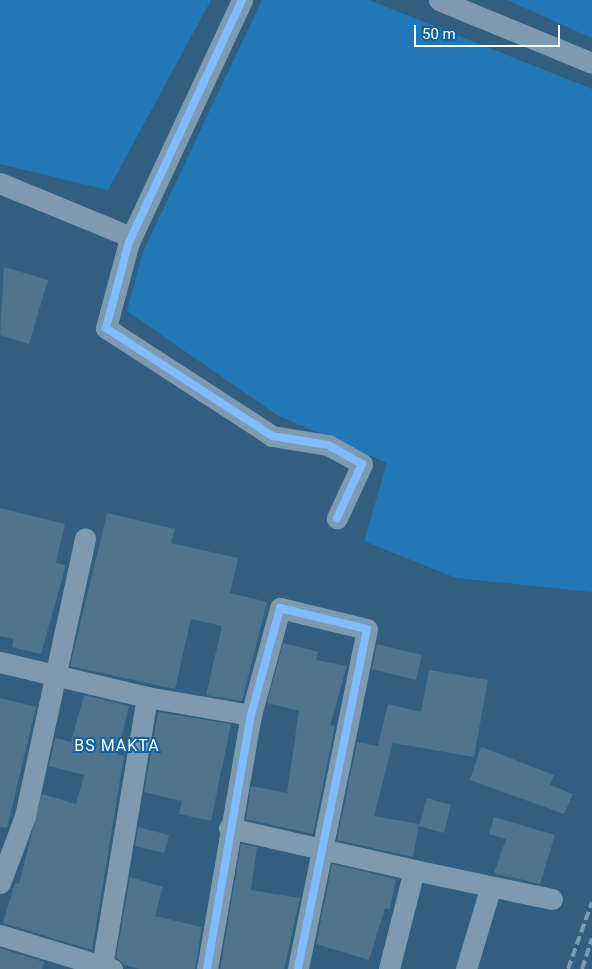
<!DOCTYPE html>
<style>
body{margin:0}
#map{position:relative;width:592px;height:969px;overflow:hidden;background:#325e80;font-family:Roboto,sans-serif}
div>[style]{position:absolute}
.green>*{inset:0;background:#2278b6}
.building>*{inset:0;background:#50738e}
.minor>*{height:21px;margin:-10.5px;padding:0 10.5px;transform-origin:10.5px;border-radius:10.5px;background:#7d9ab0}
.rail>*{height:4px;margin-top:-2px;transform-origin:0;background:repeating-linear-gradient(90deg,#7d9aaf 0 9px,transparent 0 13px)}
.cycleway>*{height:8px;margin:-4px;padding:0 4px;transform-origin:4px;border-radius:4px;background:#80bcff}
span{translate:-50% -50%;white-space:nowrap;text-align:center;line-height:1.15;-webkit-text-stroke:4px #1162a1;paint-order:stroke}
.neighbourhood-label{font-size:16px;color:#fff;letter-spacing:1px}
.scale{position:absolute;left:414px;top:25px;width:146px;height:22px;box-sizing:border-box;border:2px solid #fff;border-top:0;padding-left:6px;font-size:15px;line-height:18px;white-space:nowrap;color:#fff;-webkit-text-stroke:4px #1162a1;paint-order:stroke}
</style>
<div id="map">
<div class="green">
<div style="clip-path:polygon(0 0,211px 0,108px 190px,0 164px)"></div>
<div style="clip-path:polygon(262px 0,369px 0,592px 89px,592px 592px,456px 578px,364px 541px,387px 463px,277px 415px,127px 311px,143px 252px)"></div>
<div style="clip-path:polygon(507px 0,592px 0,592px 38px)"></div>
</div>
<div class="building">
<div style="clip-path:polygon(4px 267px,48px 280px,29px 344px,0 335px)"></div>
<div style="clip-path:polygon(0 508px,65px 524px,56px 563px,66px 565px,41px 654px,12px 647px,14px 639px,0 636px)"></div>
<div style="clip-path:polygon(107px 513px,175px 529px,171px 543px,238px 558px,230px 593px,267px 602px,242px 701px,206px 695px,222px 626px,191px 619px,175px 689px,70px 666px)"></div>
<div style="clip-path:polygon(283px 643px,318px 652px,316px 660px,347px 666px,330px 725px,335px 726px,313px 834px,246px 819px,251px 786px,287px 793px,299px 711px,267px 703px)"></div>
<div style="clip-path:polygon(377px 644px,422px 655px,416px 680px,372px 669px)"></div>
<div style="clip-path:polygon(429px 670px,488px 680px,474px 757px,393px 743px,374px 816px,419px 824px,413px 857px,337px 840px,357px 742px,378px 746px,388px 704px,421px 712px)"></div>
<div style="clip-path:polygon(84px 695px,129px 706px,117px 754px,124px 756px,92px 950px,3px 923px,15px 883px,19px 884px,42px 794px,76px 804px,84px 775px,49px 766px,55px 738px,71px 742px)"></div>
<div style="clip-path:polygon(0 698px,36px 707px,7px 828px,0 827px)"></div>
<div style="clip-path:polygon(158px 712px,231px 724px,211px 821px,179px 814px,182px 801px,144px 792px)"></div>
<div style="clip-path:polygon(481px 747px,554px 775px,550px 785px,573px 794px,564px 814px,470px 780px)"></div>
<div style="clip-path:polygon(427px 798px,451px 805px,444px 833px,419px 826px)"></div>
<div style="clip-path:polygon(494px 817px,555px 835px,540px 884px,494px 873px,506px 839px,489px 834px)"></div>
<div style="clip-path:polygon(138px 827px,169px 835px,164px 853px,135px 846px)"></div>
<div style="clip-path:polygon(241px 844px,257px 847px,251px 890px,300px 898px,284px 969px,220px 969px)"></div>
<div style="clip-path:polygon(332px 864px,396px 879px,390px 909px,385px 908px,369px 960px,316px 944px)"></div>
<div style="clip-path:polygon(130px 877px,163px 887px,155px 916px,202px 927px,195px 969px,140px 969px,124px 965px,116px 957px)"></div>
<div style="clip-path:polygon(0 948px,44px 962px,42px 969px,0 969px)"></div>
</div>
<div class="minor">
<div style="left:242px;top:0;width:267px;rotate:115deg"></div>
<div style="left:129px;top:242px;width:89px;rotate:105deg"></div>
<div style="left:106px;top:328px;width:198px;rotate:33deg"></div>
<div style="left:272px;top:436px;width:57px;rotate:9.1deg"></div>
<div style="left:328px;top:445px;width:39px;rotate:29deg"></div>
<div style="left:362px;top:464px;width:60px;rotate:114.8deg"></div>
<div style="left:439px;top:0;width:165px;rotate:22.4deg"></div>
<div style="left:0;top:183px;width:142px;rotate:22.4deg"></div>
<div style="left:0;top:662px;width:151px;rotate:13.4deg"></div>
<div style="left:147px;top:697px;width:106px;rotate:9.8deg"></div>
<div style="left:229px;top:828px;width:190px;rotate:12.8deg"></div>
<div style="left:414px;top:870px;width:102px;rotate:104.2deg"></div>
<div style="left:414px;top:870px;width:141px;rotate:11.9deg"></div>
<div style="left:0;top:883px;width:72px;rotate:-69.5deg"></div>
<div style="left:25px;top:816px;width:284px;rotate:-77.8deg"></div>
<div style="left:0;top:935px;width:117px;rotate:16.9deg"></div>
<div style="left:102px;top:966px;width:273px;rotate:-80.5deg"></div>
<div style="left:207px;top:969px;width:258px;rotate:-80.2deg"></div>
<div style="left:251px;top:715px;width:111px;rotate:-74.8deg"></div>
<div style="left:280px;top:608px;width:89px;rotate:13.6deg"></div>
<div style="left:367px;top:629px;width:347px;rotate:101.5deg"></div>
<div style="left:466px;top:969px;width:84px;rotate:-73.3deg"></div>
</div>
<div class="rail">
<div style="left:568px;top:969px;width:71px;rotate:-70.3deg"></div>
<div style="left:582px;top:969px;width:32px;rotate:-72deg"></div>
</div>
<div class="cycleway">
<div style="left:242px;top:0;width:267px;rotate:115deg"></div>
<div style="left:129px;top:242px;width:89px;rotate:105deg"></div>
<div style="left:106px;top:328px;width:198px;rotate:33deg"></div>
<div style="left:272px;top:436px;width:57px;rotate:9.1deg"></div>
<div style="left:328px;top:445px;width:39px;rotate:29deg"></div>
<div style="left:362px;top:464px;width:60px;rotate:114.8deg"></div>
<div style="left:207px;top:969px;width:258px;rotate:-80.2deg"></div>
<div style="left:251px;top:715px;width:111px;rotate:-74.8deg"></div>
<div style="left:280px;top:608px;width:89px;rotate:13.6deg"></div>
<div style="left:367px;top:629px;width:347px;rotate:101.5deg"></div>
</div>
<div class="neighbourhood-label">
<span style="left:117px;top:746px">BS MAKTA</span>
</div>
<div class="scale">50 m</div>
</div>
